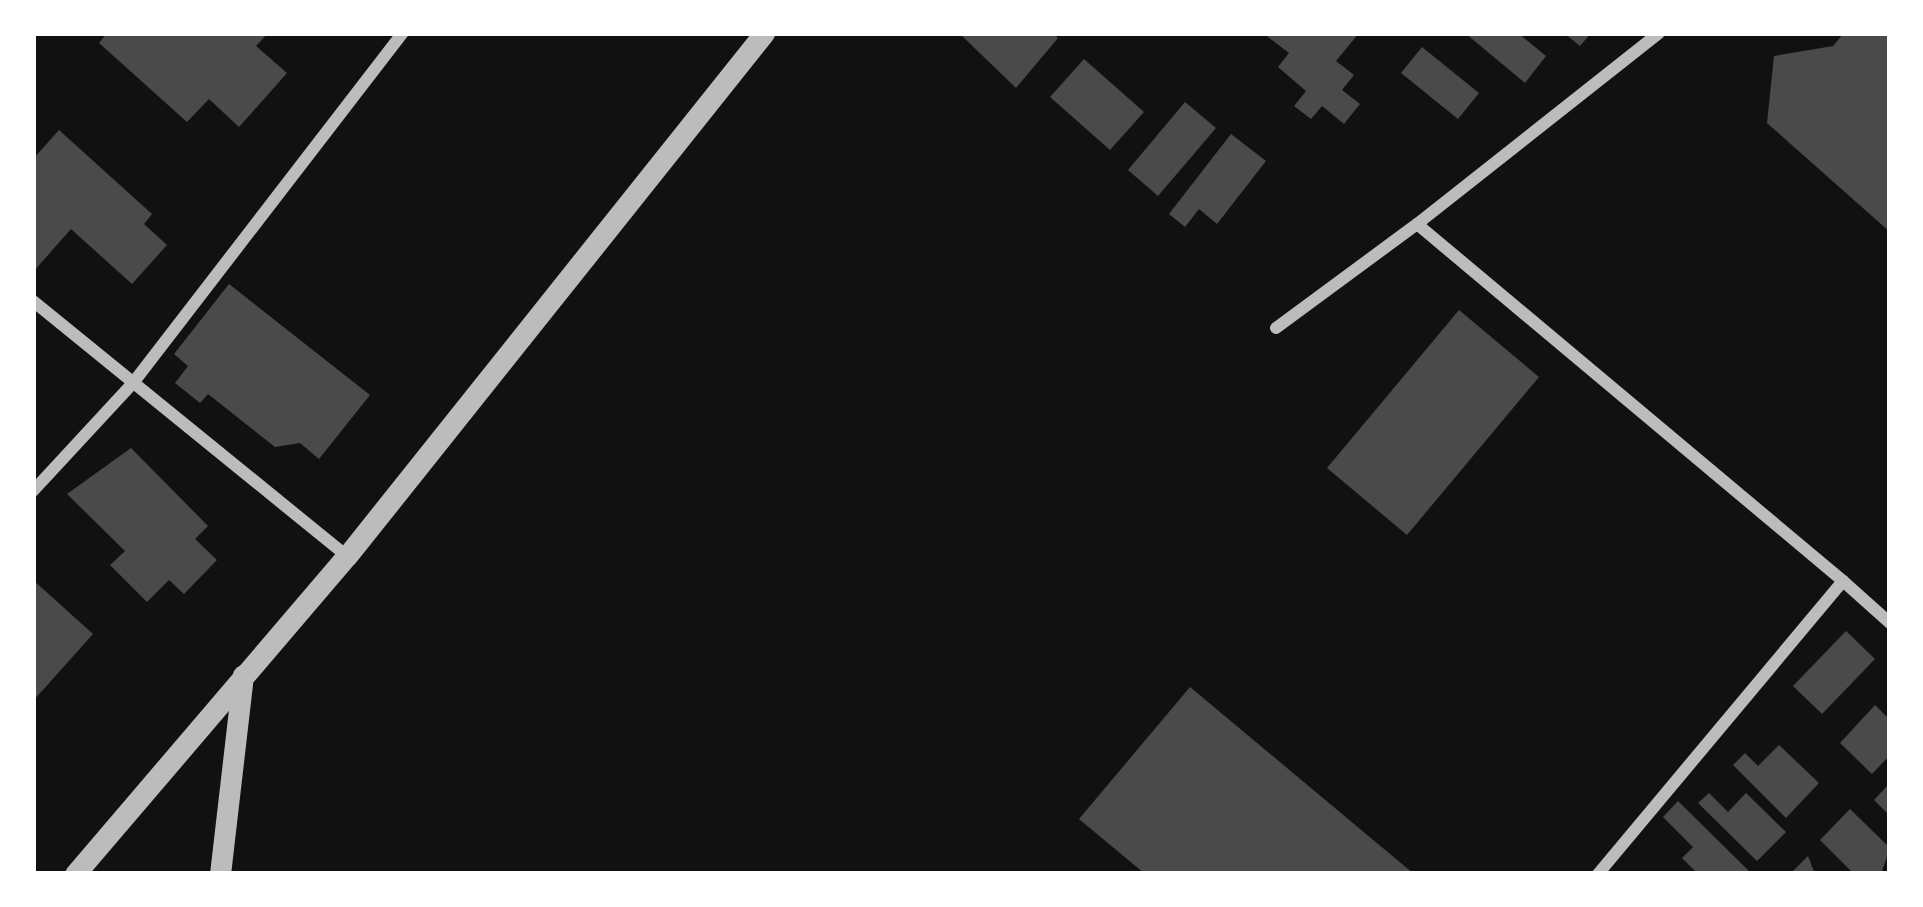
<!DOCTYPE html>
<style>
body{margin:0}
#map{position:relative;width:1923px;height:907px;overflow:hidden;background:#111;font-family:"Alegreya Sans",sans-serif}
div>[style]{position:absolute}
.building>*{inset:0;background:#4a4a4a}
.minor>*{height:12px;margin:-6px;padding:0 6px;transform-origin:6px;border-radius:6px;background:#bcbcbc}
.tertiary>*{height:21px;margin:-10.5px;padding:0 10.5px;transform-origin:10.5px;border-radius:10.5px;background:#bcbcbc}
span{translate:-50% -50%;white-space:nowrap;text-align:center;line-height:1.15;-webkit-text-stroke:9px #fff;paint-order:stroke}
.frame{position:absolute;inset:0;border:36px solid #fff;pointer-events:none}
</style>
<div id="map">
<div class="building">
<div style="clip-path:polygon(107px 33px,268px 33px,256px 46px,287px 73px,239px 127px,209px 99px,187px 122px,99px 43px)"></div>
<div style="clip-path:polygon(959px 33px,1052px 33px,1058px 38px,1016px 88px)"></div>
<div style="clip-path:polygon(1263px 33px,1359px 33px,1336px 61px,1354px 75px,1342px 90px,1360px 104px,1344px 124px,1322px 106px,1311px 119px,1294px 106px,1306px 91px,1278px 67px,1289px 53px)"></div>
<div style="clip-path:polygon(1465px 33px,1518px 33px,1546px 56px,1525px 83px)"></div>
<div style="clip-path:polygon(1564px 33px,1591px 33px,1580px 46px)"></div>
<div style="clip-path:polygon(1844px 33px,1890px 33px,1890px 232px,1767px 123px,1774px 56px,1833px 46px)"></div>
<div style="clip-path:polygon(1422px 47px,1479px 93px,1458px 119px,1401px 73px)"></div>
<div style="clip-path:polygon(1084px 59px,1144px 112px,1110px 150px,1050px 97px)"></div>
<div style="clip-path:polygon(1185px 102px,1216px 128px,1158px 196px,1128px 170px)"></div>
<div style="clip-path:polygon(59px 130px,152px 214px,144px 224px,167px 245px,132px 284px,71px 229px,33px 272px,33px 159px)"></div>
<div style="clip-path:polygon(1231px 134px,1266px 161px,1217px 224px,1199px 209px,1185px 227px,1169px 214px)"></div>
<div style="clip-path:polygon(229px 284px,370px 395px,319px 459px,300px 443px,275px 447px,208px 394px,200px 403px,175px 383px,188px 366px,174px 354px)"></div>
<div style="clip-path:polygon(1459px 310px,1539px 377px,1407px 535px,1327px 468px)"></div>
<div style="clip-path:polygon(131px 448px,208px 526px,195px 539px,217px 560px,184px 594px,169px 580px,147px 602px,110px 565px,125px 551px,67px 494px)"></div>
<div style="clip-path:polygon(33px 580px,93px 634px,33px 701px)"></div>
<div style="clip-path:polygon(1846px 631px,1875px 659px,1822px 714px,1793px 686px)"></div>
<div style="clip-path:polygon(1190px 687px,1414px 874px,1145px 874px,1079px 819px)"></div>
<div style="clip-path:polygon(1875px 705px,1890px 720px,1890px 755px,1872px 774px,1840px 743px)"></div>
<div style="clip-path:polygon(1779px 745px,1819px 783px,1786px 818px,1733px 765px,1745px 753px,1758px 766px)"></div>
<div style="clip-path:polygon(1890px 783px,1890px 816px,1874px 800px)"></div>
<div style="clip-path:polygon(1709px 793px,1728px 812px,1746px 793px,1786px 832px,1757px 861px,1698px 803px)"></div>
<div style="clip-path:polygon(1678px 801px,1752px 874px,1698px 874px,1682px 858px,1693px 847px,1663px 817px)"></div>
<div style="clip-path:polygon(1850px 809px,1890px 848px,1881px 874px,1854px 874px,1820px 840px)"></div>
<div style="clip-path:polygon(1808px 856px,1815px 874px,1790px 874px)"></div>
</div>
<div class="minor">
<div style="left:1659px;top:33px;width:308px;rotate:141.7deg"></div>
<div style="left:1417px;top:224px;width:556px;rotate:39.96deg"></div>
<div style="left:33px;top:301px;width:405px;rotate:39.1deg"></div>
<div style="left:1276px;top:328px;width:175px;rotate:-36.4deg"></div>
<div style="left:33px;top:491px;width:147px;rotate:-47.2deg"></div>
<div style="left:133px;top:383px;width:442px;rotate:-52.4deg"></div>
<div style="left:1598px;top:874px;width:382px;rotate:-50.1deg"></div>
<div style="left:1843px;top:581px;width:63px;rotate:41.8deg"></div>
</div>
<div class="tertiary">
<div style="left:75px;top:874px;width:418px;rotate:-49.5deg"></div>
<div style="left:347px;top:556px;width:669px;rotate:-51.43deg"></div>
<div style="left:220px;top:874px;width:200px;rotate:-83.4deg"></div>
</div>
<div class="frame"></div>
</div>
